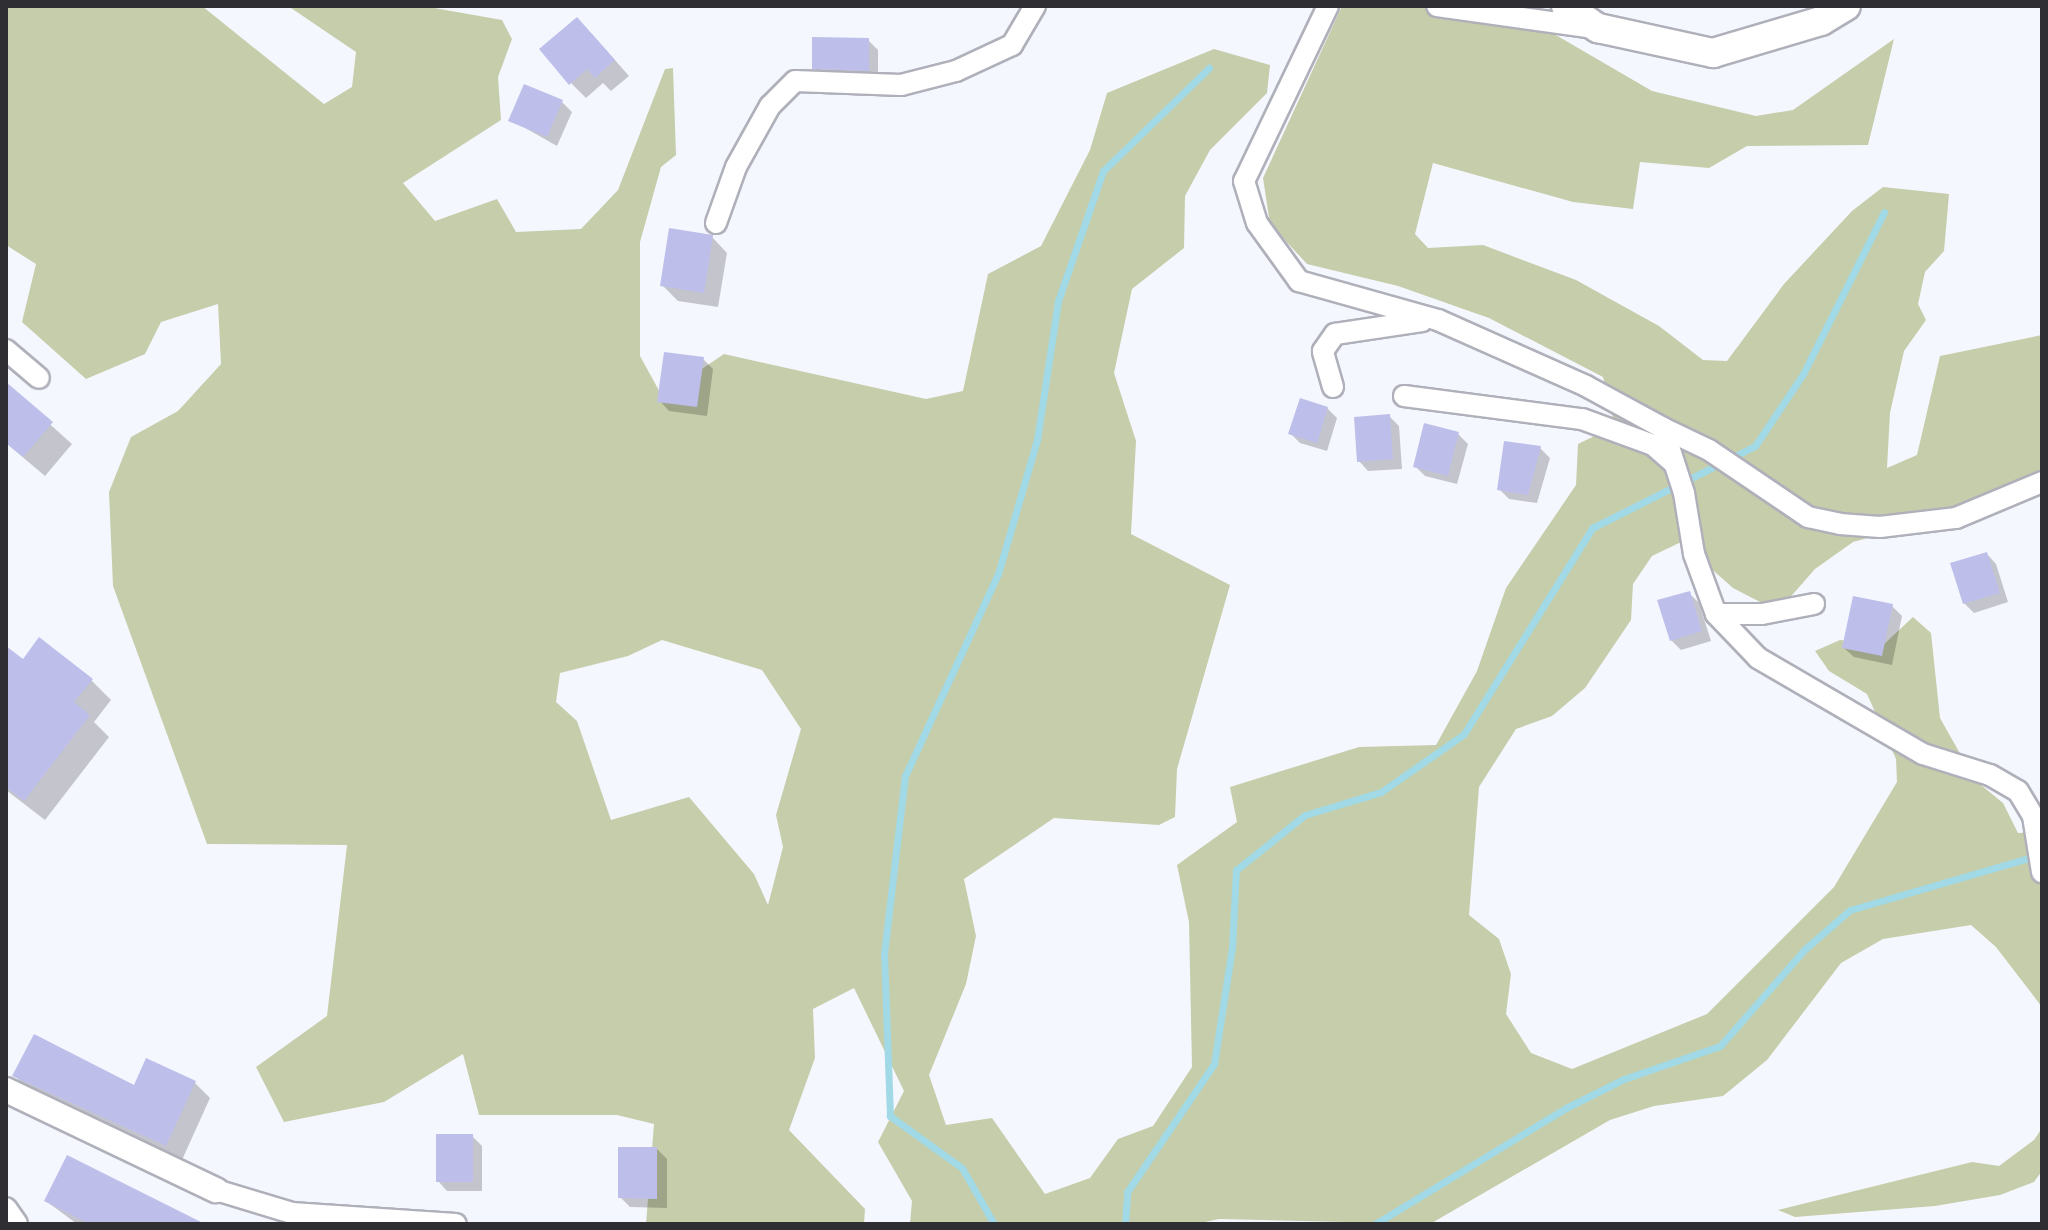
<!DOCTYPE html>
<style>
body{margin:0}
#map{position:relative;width:2048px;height:1230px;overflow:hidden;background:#f5f7ff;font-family:Commissioner,sans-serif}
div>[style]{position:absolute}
.green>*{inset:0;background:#c6cdaa}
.shadow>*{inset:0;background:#0003}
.stream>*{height:7px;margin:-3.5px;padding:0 3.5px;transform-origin:3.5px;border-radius:3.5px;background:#a1dae6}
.building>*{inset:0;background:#bdbfea}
.roads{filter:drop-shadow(2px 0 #afb0ba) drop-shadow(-2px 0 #afb0ba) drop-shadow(0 2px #afb0ba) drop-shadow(0 -2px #afb0ba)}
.minor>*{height:20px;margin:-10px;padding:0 10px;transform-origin:10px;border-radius:10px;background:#fff}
.tertiary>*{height:24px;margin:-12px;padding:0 12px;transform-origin:12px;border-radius:12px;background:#fff}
.secondary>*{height:28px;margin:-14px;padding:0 14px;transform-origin:14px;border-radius:14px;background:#fff}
span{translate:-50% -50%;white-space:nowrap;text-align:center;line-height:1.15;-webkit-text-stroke:6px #fff;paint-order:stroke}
.frame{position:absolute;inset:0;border:8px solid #2f2f33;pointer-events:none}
</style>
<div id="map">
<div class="green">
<div style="clip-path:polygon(evenodd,6px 6px,202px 6px,324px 104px,352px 87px,356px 52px,288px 6px,423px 6px,502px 20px,512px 39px,498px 77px,501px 120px,403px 183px,435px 221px,497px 199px,516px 232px,581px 229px,618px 190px,665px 69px,673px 68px,676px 155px,661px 167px,640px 242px,640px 356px,662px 396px,724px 354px,926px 399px,963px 391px,988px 274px,1041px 246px,1090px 150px,1107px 93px,1214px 49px,1270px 65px,1267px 93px,1210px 150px,1185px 196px,1184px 248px,1132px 289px,1114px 373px,1136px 441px,1131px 534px,1230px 585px,1177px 769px,1175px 817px,1159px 825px,1054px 818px,964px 879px,976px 936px,966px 984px,929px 1075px,946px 1125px,992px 1118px,1045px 1194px,1090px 1178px,1118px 1139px,1153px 1126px,1192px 1067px,1189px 922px,1177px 865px,1237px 822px,1230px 787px,1359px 747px,1436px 745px,1477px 671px,1506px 588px,1576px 485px,1578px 444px,1615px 426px,1603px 377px,1489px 318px,1398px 286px,1307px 264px,1270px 224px,1263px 178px,1342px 6px,1506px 6px,1652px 91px,1756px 116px,1793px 110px,1894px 39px,1868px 145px,1747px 146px,1709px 168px,1640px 162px,1633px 209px,1573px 202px,1433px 163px,1415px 234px,1428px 248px,1483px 245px,1576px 280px,1659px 326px,1703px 360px,1727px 361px,1784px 284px,1852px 211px,1883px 187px,1949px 194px,1944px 251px,1925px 272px,1918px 304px,1926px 320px,1904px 351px,1890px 413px,1887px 468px,1917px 455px,1940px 356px,2042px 335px,2040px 470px,1935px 520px,1853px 542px,1815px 569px,1786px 602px,1760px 602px,1733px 588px,1681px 542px,1652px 556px,1633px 584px,1631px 620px,1585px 688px,1552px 716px,1516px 729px,1479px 787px,1469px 915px,1499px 939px,1511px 974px,1506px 1014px,1531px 1053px,1572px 1069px,1707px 1014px,1834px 887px,1897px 782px,1896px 759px,1867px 694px,1829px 671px,1815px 651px,1840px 640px,1883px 645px,1913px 617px,1931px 633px,1940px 718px,1975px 780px,2003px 803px,2018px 833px,2042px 832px,2042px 1007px,1996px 947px,1971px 925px,1883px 939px,1841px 963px,1767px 1060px,1723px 1096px,1654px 1106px,1610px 1120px,1430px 1224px,1219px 1219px,1196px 1224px,910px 1224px,912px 1201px,878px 1142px,904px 1091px,854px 988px,813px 1009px,815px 1058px,789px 1130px,865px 1209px,864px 1224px,646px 1224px,654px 1124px,617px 1115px,479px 1115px,463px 1054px,384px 1102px,284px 1122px,256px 1067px,327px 1016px,347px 845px,207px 844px,113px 586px,109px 492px,131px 437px,178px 411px,221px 364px,218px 304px,161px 322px,145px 354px,86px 379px,22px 322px,36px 264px,6px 245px,6px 6px,662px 640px,762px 670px,801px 729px,776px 815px,783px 847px,768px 905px,754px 874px,689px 797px,611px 820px,577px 721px,556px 702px,560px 673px,628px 656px,662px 640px)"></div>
<div style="clip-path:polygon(2042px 1128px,2042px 1171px,2034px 1182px,2000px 1195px,1935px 1206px,1795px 1217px,1778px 1210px,1972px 1162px,1999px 1166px,2034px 1140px)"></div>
</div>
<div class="shadow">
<div style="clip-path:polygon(592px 34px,629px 76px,611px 91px,603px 83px,586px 98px,571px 83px)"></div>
<div style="clip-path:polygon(868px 40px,878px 50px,878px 80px,824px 78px,814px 68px)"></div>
<div style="clip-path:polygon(562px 102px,572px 112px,557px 146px,511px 120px)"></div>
<div style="clip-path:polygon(712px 237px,727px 253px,718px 307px,678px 301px,662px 285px)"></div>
<div style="clip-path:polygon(703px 359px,713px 369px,707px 416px,669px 411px,660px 401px)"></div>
<div style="clip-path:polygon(6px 385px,72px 444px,45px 476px,6px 443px)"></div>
<div style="clip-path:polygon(1327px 408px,1337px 418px,1327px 451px,1300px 443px,1290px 433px)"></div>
<div style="clip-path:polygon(1389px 416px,1399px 426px,1402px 469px,1368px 471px,1359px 461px)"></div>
<div style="clip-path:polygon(1458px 434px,1468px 444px,1457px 484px,1425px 476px,1415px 466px)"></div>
<div style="clip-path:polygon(1540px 448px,1550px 458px,1537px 503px,1509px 499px,1499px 489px)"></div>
<div style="clip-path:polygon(1987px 554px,1996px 564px,2008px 602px,1974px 613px,1964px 603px)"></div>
<div style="clip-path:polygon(1689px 593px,1699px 603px,1711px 641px,1681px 650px,1671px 640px)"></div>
<div style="clip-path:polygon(1892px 606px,1902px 616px,1892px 665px,1854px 657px,1844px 648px)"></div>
<div style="clip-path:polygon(6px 654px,91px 680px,111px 700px,94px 722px,109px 737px,45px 820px,6px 790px)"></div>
<div style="clip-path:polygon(15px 1076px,135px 1087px,195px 1083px,210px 1098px,182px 1160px,30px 1091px)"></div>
<div style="clip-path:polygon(472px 1136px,482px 1146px,482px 1191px,447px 1191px,438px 1181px)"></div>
<div style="clip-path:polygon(657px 1149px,667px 1159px,667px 1208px,630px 1207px,620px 1197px)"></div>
<div style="clip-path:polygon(46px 1201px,189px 1224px,77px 1224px)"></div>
</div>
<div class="stream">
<div style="left:994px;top:1224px;width:64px;rotate:-119.7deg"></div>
<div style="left:962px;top:1168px;width:89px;rotate:-144.2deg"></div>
<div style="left:890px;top:1116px;width:162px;rotate:-92.1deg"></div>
<div style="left:884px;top:954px;width:179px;rotate:-83.3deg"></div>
<div style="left:905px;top:776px;width:222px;rotate:-65.3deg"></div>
<div style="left:998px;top:574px;width:140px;rotate:-73.8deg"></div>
<div style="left:1037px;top:440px;width:141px;rotate:-81.4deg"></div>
<div style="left:1058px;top:301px;width:138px;rotate:-70.9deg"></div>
<div style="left:1103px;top:171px;width:148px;rotate:-44.2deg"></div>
<div style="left:1125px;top:1224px;width:32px;rotate:-86deg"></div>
<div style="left:1127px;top:1192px;width:155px;rotate:-55.8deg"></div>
<div style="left:1214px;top:1064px;width:117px;rotate:-81.2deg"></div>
<div style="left:1232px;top:948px;width:78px;rotate:-87.1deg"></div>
<div style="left:1236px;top:870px;width:88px;rotate:-38.6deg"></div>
<div style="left:1305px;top:815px;width:79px;rotate:-16.8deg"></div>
<div style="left:1381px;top:792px;width:101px;rotate:-34.9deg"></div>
<div style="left:1464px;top:734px;width:243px;rotate:-58.1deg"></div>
<div style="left:1592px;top:528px;width:182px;rotate:-26.7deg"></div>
<div style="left:1755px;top:446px;width:87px;rotate:-56.3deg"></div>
<div style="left:1803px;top:374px;width:181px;rotate:-63.4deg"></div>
<div style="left:1375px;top:1224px;width:223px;rotate:-31.3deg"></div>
<div style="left:1566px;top:1108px;width:65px;rotate:-26.6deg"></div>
<div style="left:1624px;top:1079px;width:102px;rotate:-19deg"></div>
<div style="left:1720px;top:1046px;width:129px;rotate:-48.8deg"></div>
<div style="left:1805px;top:949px;width:60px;rotate:-40.9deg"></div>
<div style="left:1850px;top:910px;width:194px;rotate:-16.2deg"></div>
</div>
<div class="building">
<div style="clip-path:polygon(577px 17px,615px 60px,595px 78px,587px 69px,569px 85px,539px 49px)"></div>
<div style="clip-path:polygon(812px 37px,869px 38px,869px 71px,812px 69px)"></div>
<div style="clip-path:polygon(524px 84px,563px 100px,547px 137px,508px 121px)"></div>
<div style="clip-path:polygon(669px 228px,713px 235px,704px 293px,660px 286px)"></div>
<div style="clip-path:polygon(664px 352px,704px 357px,697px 407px,657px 402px)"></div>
<div style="clip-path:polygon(6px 382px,53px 422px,23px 457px,6px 443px)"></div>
<div style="clip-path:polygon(1300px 398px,1328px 407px,1317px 443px,1288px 434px)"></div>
<div style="clip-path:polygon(1390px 414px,1393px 459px,1357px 462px,1354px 417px)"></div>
<div style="clip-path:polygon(1424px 423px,1459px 432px,1448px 476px,1413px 467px)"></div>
<div style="clip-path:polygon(1504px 441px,1541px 446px,1528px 495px,1497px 490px)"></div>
<div style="clip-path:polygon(1987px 552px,2000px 593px,1963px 604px,1950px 563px)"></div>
<div style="clip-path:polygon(1690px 591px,1702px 631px,1670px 641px,1657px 600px)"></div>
<div style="clip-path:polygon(1853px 596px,1893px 604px,1882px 656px,1842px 648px)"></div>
<div style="clip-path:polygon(39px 637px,93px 679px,74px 702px,90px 715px,24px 801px,6px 787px,6px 646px,23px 659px)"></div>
<div style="clip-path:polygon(34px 1034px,134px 1085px,146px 1058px,196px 1081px,166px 1146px,12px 1076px)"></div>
<div style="clip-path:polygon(436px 1134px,473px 1134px,473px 1182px,436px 1182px)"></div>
<div style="clip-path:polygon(618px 1147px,657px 1147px,657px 1199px,618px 1198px)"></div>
<div style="clip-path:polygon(67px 1155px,205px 1224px,89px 1224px,44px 1201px)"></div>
</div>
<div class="roads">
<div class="minor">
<div style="left:1328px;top:6px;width:194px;rotate:115.6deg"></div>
<div style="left:1244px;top:181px;width:44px;rotate:72.8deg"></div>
<div style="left:1257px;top:223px;width:72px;rotate:54.1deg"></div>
<div style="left:1299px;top:281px;width:144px;rotate:15.7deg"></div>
<div style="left:1438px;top:320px;width:162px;rotate:24deg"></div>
<div style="left:1586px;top:386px;width:88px;rotate:28.6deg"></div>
<div style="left:1663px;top:428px;width:68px;rotate:72.1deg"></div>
<div style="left:1684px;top:493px;width:62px;rotate:80.7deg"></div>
<div style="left:1694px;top:554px;width:64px;rotate:69.9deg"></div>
<div style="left:1716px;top:614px;width:61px;rotate:46.3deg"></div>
<div style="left:1758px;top:658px;width:191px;rotate:30.2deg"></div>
<div style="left:1923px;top:754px;width:70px;rotate:17.4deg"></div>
<div style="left:1990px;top:775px;width:32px;rotate:30deg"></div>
<div style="left:2018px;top:791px;width:29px;rotate:59deg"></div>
<div style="left:2033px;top:816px;width:57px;rotate:80.9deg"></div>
<div style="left:1437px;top:6px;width:159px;rotate:8deg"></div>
<div style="left:716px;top:223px;width:59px;rotate:-70.3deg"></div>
<div style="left:736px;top:167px;width:70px;rotate:-60.9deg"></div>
<div style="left:770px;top:106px;width:35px;rotate:-45deg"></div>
<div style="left:795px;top:81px;width:106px;rotate:2.2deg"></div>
<div style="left:901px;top:85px;width:57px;rotate:-14.3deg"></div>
<div style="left:956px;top:71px;width:62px;rotate:-24.9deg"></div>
<div style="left:1012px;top:45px;width:45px;rotate:-59.5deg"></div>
<div style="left:6px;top:350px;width:43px;rotate:40.3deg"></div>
<div style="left:1333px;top:387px;width:37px;rotate:-106deg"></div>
<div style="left:1323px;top:351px;width:21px;rotate:-55deg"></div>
<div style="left:1335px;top:334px;width:88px;rotate:-8.5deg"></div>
<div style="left:1404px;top:396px;width:179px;rotate:7.4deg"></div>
<div style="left:1582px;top:419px;width:76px;rotate:20.1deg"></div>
<div style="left:1653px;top:445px;width:28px;rotate:41deg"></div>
<div style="left:1663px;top:428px;width:51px;rotate:25.6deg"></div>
<div style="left:1709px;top:450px;width:120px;rotate:34.1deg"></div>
<div style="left:1808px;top:517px;width:33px;rotate:12deg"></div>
<div style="left:1840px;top:524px;width:40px;rotate:4.3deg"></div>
<div style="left:1880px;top:527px;width:77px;rotate:-6.8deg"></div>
<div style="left:1956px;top:518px;width:93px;rotate:-22.7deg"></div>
<div style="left:1716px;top:614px;width:46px"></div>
<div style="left:1762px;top:614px;width:53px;rotate:-10.9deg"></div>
<div style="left:216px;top:1190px;width:79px;rotate:16.8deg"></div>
<div style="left:292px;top:1213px;width:164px;rotate:3.8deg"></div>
<div style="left:6px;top:1208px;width:19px;rotate:55deg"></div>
</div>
<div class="tertiary">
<div style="left:6px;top:1090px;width:233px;rotate:25.5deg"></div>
</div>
<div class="secondary">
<div style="left:1566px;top:6px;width:39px;rotate:35deg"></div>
<div style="left:1598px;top:28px;width:118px;rotate:12.3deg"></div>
<div style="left:1713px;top:53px;width:113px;rotate:-16.5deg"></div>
<div style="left:1821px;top:21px;width:29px;rotate:-31deg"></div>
</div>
</div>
<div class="frame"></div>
</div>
